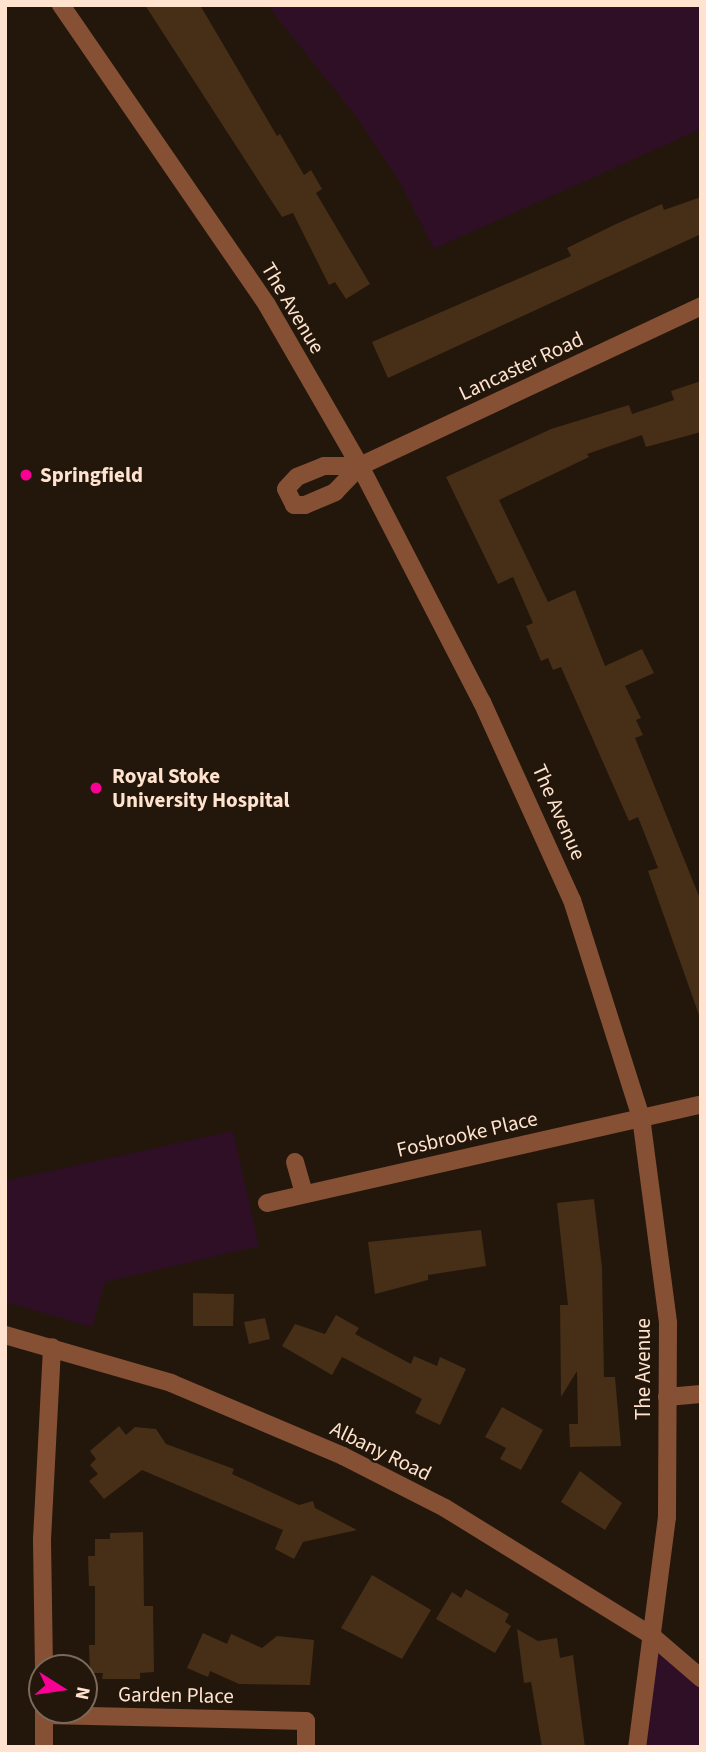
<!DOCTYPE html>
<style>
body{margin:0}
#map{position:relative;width:706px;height:1752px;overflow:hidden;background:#23170c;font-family:"Source Sans 3",sans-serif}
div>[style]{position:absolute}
.green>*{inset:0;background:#2e0f26}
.building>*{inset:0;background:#462e17}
.minor>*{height:18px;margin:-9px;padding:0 9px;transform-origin:9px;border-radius:9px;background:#865034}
.dots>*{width:19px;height:19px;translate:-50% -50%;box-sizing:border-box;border:4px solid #23170c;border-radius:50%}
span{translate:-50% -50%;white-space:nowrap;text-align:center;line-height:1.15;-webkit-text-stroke:5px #23170c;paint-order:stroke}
.street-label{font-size:21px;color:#ffe3ce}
.poi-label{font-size:21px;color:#ffe3ce;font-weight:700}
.left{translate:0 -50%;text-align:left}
.frame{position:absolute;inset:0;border:7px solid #ffe3ce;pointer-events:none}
.north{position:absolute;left:28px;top:1654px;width:70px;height:70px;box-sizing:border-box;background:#23170c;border:2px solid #7b695a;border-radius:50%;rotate:102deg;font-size:19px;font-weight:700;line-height:28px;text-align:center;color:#ffe3ce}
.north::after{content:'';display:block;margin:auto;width:24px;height:32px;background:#f90095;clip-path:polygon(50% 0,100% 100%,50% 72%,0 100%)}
</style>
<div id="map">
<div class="green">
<div style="clip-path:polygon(267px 5px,701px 5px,701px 129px,434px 249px,398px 179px,355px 115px)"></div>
<div style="clip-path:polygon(233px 1131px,259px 1246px,105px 1282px,92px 1327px,5px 1302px,5px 1181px)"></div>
<div style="clip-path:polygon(652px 1636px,701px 1678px,701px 1747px,636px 1747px)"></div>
</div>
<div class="building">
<div style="clip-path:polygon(145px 5px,200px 5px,277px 136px,280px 134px,304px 175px,311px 170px,322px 189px,316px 193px,370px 284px,346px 299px,335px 282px,329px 285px,293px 213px,282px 217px)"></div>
<div style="clip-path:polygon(701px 197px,701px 234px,388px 378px,372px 342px,571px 256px,567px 248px,616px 224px,662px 204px,664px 210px)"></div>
<div style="clip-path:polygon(701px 381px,701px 432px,646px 447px,642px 435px,587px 454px,589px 457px,499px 500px,548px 602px,575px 590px,605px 666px,642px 649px,654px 673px,625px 686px,641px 718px,636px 720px,643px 735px,635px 738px,701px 901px,699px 1015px,648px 871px,658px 868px,638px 817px,629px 821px,561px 667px,553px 670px,548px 658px,541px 661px,526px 626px,533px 623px,513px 577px,498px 584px,446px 477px,551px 429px,629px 405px,632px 414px,674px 400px,671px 391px)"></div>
<div style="clip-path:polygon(594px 1199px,602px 1268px,604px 1377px,615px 1377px,621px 1446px,570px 1447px,569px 1424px,578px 1424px,577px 1371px,561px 1397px,560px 1305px,568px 1305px,557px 1203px)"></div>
<div style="clip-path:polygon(481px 1230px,486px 1266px,428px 1275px,428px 1280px,375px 1294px,368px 1242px)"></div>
<div style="clip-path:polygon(193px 1293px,234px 1294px,233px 1326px,193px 1326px)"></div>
<div style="clip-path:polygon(336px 1315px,359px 1328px,355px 1334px,411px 1364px,414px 1356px,437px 1366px,440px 1357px,466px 1369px,440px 1425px,415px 1413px,422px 1399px,342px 1357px,332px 1375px,282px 1346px,295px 1324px,325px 1334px)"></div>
<div style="clip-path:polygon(265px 1318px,270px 1339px,249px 1344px,244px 1322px)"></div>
<div style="clip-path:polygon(502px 1407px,543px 1430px,521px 1470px,500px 1459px,506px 1448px,485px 1437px)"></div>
<div style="clip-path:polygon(119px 1426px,126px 1435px,135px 1427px,156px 1429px,166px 1444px,234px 1469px,232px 1474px,299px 1505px,313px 1501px,315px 1508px,357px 1530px,303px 1542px,294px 1559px,275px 1549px,283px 1530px,142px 1470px,104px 1499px,89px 1481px,98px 1474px,90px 1465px,96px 1459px,90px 1451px)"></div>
<div style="clip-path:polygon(580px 1471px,622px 1503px,605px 1530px,561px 1502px)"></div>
<div style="clip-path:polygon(143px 1532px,144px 1606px,153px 1606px,154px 1672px,140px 1673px,140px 1679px,102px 1679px,103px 1673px,90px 1673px,89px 1645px,95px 1645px,95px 1586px,89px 1586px,88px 1556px,95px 1556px,95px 1539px,110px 1539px,110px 1533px)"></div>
<div style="clip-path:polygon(372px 1575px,431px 1610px,402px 1659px,341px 1628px)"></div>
<div style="clip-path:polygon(466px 1589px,509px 1614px,505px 1622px,511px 1626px,495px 1653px,436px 1619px,452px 1592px,461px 1598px)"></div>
<div style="clip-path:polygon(517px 1629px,538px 1641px,557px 1638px,560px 1658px,573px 1655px,585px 1747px,542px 1747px,531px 1682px,524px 1683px)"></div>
<div style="clip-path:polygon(203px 1633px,227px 1644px,231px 1634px,262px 1648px,277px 1636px,314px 1640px,310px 1685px,239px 1684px,210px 1671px,208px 1677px,187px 1668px)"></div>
</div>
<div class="minor">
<div style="left:61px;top:5px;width:364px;rotate:55.5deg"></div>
<div style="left:267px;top:305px;width:186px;rotate:60deg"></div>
<div style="left:360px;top:466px;width:266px;rotate:62.7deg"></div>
<div style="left:482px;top:702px;width:217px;rotate:65.6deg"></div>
<div style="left:572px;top:900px;width:228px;rotate:72.4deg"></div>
<div style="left:641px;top:1117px;width:208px;rotate:82.5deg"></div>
<div style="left:668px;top:1323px;width:194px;rotate:90.3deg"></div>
<div style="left:667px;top:1517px;width:232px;rotate:97.4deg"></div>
<div style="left:360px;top:466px;width:36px;rotate:180deg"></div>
<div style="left:324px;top:466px;width:29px;rotate:158deg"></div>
<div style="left:297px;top:477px;width:16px;rotate:133deg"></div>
<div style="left:286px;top:489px;width:18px;rotate:63deg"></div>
<div style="left:294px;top:505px;width:11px"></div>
<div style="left:305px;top:505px;width:33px;rotate:-23deg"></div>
<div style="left:335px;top:492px;width:36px;rotate:-46deg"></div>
<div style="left:360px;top:466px;width:377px;rotate:-25.1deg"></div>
<div style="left:295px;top:1162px;width:33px;rotate:74deg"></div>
<div style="left:267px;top:1203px;width:445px;rotate:-12.8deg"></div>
<div style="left:5px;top:1335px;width:173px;rotate:16.1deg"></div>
<div style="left:171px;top:1383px;width:187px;rotate:23deg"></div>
<div style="left:343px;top:1456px;width:114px;rotate:27deg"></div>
<div style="left:445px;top:1508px;width:243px;rotate:31.7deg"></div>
<div style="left:652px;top:1636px;width:65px;rotate:40.6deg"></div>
<div style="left:667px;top:1397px;width:34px;rotate:-5deg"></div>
<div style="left:44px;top:1668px;width:129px;rotate:-90.9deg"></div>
<div style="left:42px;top:1539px;width:192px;rotate:-87deg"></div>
<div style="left:45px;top:1715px;width:261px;rotate:1.3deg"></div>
<div style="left:306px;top:1721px;width:26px;rotate:90deg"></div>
<div style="left:44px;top:1747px;width:37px;rotate:-90deg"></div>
</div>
<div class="dots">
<div style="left:26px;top:475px;background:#f90095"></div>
<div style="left:96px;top:788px;background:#f90095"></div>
</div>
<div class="street-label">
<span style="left:293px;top:308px;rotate:59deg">The Avenue</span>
<span style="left:521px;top:366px;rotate:-25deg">Lancaster Road</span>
<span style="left:559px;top:812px;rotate:66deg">The Avenue</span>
<span style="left:467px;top:1134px;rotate:-13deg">Fosbrooke Place</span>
<span style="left:643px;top:1369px;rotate:-90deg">The Avenue</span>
<span style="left:381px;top:1451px;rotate:26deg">Albany Road</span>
<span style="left:176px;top:1695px;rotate:1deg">Garden Place</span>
</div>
<div class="poi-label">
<span class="left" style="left:40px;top:475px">Springfield</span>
<span class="left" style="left:112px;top:788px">Royal Stoke<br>University Hospital</span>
</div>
<div class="frame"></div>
<div class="north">N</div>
</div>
